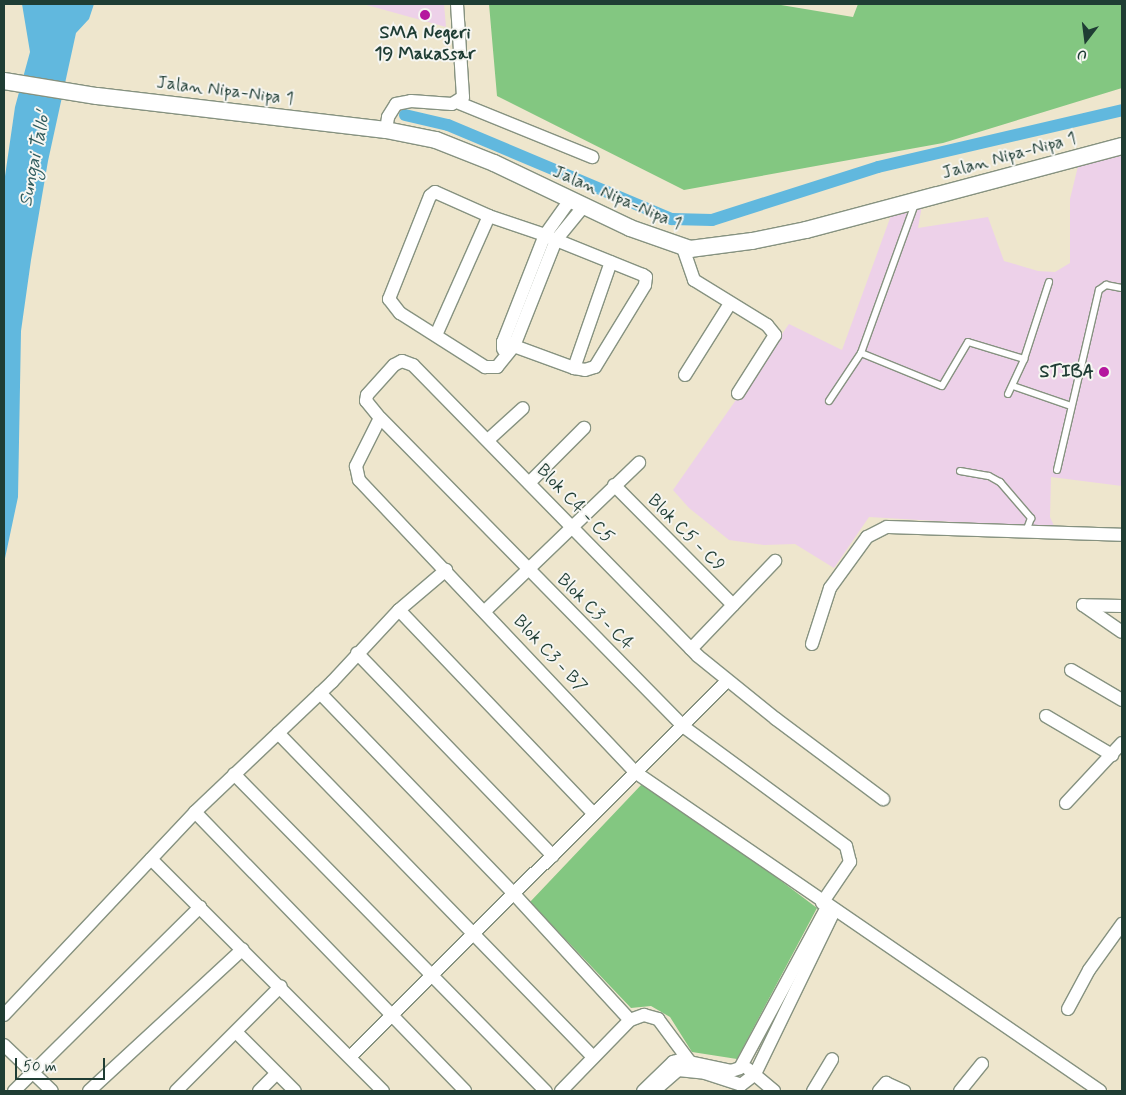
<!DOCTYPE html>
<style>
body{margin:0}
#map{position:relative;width:1126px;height:1095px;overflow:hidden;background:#eee6cd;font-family:Mynerve,sans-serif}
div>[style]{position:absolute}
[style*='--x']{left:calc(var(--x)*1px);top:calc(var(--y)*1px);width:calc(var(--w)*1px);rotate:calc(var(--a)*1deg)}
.built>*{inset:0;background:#edd1e9}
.green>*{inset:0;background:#83c781}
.water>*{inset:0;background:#61b8de}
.canal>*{height:12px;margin:-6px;padding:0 6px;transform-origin:6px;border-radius:6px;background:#61b8de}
.roads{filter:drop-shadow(1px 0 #869280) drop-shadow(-1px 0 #869280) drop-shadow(0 1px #869280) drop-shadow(0 -1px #869280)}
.service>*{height:6px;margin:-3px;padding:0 3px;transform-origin:3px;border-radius:3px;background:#fff}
.minor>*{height:12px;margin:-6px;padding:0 6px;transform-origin:6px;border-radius:6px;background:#fff}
.tertiary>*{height:16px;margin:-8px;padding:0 8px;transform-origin:8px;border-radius:8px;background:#fff}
.dots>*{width:14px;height:14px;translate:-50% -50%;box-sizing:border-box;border:2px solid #f6f6f2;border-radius:50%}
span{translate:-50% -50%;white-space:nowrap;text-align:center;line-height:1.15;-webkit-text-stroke:4px #f6f6f2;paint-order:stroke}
.poi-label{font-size:18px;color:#1f3d34;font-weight:700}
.right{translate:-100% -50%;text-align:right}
.street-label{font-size:18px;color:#1f3d34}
.water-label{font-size:19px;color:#305c5e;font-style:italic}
.frame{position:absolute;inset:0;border:5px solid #1f3d34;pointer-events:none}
.north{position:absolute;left:1061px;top:15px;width:50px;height:50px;-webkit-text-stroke:4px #f6f6f2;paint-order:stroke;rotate:195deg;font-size:14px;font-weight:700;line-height:20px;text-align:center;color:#1f3d34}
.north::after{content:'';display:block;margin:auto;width:18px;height:22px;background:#1f3d34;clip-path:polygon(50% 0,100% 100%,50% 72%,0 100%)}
.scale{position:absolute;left:15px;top:1058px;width:90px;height:22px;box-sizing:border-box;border:2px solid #1f3d34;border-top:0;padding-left:6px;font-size:15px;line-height:18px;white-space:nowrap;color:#1f3d34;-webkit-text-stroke:4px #f6f6f2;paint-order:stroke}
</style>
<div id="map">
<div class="built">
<div style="clip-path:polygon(363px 4px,444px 4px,446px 27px)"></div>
<div style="clip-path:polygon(1122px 147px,1122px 486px,1051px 477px,1050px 517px,1055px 528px,869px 517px,834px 568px,795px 544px,764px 545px,729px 540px,689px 508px,673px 490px,789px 324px,842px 350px,893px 210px,923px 200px,918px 228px,988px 217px,1004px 261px,1038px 271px,1055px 272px,1070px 263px,1070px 199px,1080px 158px)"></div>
</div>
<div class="green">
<div style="clip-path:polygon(489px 4px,775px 4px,853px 17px,858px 4px,1122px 4px,1122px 88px,943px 143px,684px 190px,497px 96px)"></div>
<div style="clip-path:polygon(642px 784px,715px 831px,817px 908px,737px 1059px,692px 1052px,670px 1017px,651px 1006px,631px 1008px,530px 902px)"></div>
</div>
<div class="water">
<div style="clip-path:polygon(22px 4px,94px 4px,89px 19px,76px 33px,48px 161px,31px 260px,21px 331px,18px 497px,4px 563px,4px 183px,15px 107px,30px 52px)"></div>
</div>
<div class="canal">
<div style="--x:405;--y:115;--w:44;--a:13.1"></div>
<div style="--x:448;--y:125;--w:243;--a:22.8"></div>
<div style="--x:672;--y:219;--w:40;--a:1.4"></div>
<div style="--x:712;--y:220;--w:174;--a:-17.7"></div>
<div style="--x:878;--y:167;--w:251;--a:-13.1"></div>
</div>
<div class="roads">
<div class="service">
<div style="--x:861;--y:353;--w:87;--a:22.2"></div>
<div style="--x:942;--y:386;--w:51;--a:-59.4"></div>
<div style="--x:968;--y:342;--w:59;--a:16.9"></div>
<div style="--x:1013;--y:386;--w:61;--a:19"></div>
<div style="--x:1008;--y:394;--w:38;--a:-65"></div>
<div style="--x:1024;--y:359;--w:81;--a:-72"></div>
<div style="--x:829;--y:401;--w:58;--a:-56.3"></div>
<div style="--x:861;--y:353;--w:158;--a:-70.1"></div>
<div style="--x:1057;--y:470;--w:185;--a:-76.9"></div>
<div style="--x:1099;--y:290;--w:9;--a:-36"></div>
<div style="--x:1106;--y:285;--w:16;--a:11"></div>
<div style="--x:960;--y:471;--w:29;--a:10"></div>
<div style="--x:989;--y:476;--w:13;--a:29"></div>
<div style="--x:1000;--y:482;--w:48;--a:49.3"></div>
<div style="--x:1031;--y:518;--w:15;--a:110"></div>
</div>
<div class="minor">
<div style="--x:459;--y:103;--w:144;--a:22.1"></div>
<div style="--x:386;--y:130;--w:13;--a:-81"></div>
<div style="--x:388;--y:117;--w:15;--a:-58"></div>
<div style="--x:396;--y:104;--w:15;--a:-11"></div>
<div style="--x:411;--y:101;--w:41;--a:4.2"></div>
<div style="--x:452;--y:104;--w:13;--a:-32"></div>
<div style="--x:463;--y:97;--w:93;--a:-93.7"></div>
<div style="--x:683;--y:248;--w:34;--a:71"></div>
<div style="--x:694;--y:280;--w:86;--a:31.7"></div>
<div style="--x:767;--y:325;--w:13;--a:51"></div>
<div style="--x:775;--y:335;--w:69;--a:122.5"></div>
<div style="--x:436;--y:335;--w:130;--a:-66"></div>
<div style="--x:503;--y:342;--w:76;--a:20.1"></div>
<div style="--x:574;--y:368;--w:112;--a:-70.8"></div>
<div style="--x:503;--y:349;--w:7;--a:-90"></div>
<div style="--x:503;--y:342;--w:115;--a:-68.6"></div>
<div style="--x:545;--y:235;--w:43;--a:-54.5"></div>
<div style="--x:574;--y:368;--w:11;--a:10"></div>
<div style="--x:585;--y:370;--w:10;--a:-17"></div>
<div style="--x:595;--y:367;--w:96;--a:-58.6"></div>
<div style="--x:645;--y:285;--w:8;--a:-83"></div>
<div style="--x:646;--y:277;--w:4;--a:-146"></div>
<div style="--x:643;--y:275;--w:94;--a:-158.1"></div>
<div style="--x:556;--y:240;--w:12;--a:-156"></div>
<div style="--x:545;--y:235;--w:59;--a:-161.3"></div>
<div style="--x:489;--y:216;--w:59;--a:-156"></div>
<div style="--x:435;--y:192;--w:6;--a:141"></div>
<div style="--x:430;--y:196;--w:111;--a:111.7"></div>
<div style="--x:389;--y:299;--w:18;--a:52"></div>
<div style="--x:400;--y:313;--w:101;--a:32.4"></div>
<div style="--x:485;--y:367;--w:12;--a:0"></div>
<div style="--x:497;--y:367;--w:27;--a:-51"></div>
<div style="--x:514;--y:346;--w:114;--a:-68.4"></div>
<div style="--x:556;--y:240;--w:43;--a:-50.7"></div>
<div style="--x:685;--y:375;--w:83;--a:-57.8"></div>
<div style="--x:380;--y:418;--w:54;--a:116.6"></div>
<div style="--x:356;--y:466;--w:14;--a:78"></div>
<div style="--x:359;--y:480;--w:402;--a:46.6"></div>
<div style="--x:635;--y:772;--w:564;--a:34.45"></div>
<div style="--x:488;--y:440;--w:47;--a:-42.4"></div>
<div style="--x:529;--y:483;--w:78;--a:-45"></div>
<div style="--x:614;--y:485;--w:169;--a:45.2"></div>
<div style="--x:1122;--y:606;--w:39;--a:-179"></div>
<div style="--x:1083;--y:605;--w:47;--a:34.7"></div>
<div style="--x:399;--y:610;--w:282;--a:46.3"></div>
<div style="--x:485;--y:611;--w:214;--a:-43.9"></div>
<div style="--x:812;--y:644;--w:59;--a:-72.2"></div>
<div style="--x:830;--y:588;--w:63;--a:-54"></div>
<div style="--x:867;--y:537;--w:22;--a:-27"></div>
<div style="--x:887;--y:527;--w:235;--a:1.9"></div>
<div style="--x:691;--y:649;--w:122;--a:-46.3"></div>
<div style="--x:357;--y:653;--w:282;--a:46"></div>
<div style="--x:1071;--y:670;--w:59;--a:30.5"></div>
<div style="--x:320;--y:693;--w:279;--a:46"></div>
<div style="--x:514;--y:894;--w:171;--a:47.4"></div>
<div style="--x:630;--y:1020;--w:99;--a:134.2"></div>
<div style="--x:1046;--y:716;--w:77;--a:30.6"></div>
<div style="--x:278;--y:733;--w:452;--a:45.8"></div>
<div style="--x:234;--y:774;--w:445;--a:45.5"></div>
<div style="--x:1066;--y:803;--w:82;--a:-47"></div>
<div style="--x:195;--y:812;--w:388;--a:45.9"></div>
<div style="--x:151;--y:859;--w:328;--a:45"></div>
<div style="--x:822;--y:903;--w:50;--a:-55.7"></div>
<div style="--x:850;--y:862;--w:16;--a:-104"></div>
<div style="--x:846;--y:846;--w:201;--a:-143.7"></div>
<div style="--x:684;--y:727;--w:433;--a:-134.5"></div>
<div style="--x:380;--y:418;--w:22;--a:-129"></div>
<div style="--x:366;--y:401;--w:6;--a:-81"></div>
<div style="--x:367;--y:395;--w:40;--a:-48"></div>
<div style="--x:394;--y:365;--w:9;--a:-27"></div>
<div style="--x:402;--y:361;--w:12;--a:20"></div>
<div style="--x:413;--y:365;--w:407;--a:45.6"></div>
<div style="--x:698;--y:656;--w:100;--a:38.9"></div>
<div style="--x:776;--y:719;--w:134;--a:36.8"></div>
<div style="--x:1068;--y:1009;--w:44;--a:-61.7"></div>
<div style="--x:1089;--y:970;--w:57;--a:-54.3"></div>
<div style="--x:4;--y:1015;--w:279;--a:-46.7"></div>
<div style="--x:195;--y:812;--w:189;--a:-43.5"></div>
<div style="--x:332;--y:682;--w:98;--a:-47.1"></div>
<div style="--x:399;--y:610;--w:62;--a:-40.4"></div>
<div style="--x:630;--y:1020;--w:15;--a:-20"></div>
<div style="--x:644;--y:1015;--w:15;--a:16"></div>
<div style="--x:658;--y:1019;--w:54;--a:53.3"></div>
<div style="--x:236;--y:1032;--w:83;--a:45"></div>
<div style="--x:4;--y:1045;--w:66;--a:43.8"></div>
<div style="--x:351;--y:1056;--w:531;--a:-44.92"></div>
<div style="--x:748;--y:1069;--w:34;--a:40"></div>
<div style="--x:14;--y:1091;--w:262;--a:-44.7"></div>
<div style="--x:89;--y:1091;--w:209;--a:-42.7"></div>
<div style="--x:176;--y:1091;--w:148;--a:-45"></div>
<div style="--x:259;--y:1091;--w:25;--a:-45"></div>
<div style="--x:643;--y:1091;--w:42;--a:-44"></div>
<div style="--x:673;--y:1062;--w:7;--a:-16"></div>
<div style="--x:680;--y:1060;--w:52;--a:12.2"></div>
<div style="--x:731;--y:1071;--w:9;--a:-18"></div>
<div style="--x:740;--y:1068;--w:183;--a:-61.6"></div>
<div style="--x:654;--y:1091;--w:32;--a:-41"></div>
<div style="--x:678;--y:1070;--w:27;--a:6"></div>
<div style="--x:705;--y:1073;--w:38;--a:18"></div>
<div style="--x:741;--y:1085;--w:18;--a:-38"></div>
<div style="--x:755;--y:1074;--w:181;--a:-64.1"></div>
<div style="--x:813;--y:1091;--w:37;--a:-59"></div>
<div style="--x:879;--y:1091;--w:11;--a:-49"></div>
<div style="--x:886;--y:1083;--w:20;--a:24"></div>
<div style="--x:960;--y:1091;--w:35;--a:-51"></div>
</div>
<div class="tertiary">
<div style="--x:4;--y:81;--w:94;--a:9.2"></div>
<div style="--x:97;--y:96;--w:291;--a:6.7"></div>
<div style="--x:386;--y:130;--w:51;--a:11.3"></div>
<div style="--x:436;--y:140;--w:62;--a:21.6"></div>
<div style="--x:494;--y:163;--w:151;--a:25.5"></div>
<div style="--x:630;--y:228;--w:64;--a:19.3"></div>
<div style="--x:690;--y:249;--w:63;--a:-7.4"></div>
<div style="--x:752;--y:241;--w:55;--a:-11.5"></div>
<div style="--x:806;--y:230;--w:327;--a:-14.9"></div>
</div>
</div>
<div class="dots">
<div style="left:425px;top:15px;background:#b5179e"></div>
<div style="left:1104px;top:372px;background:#b5179e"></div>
</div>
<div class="poi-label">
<span style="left:425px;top:44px">SMA Negeri<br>19 Makassar</span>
<span class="right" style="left:1094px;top:372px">STIBA</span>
</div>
<div class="street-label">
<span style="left:225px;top:91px;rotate:7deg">Jalan Nipa-Nipa 1</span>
<span style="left:1009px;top:156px;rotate:-15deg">Jalan Nipa-Nipa 1</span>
<span style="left:617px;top:198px;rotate:23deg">Jalan Nipa-Nipa 1</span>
<span style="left:575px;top:504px;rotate:46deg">Blok C4 - C5</span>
<span style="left:686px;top:533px;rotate:45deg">Blok C5 - C9</span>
<span style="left:595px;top:612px;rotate:45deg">Blok C3 - C4</span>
<span style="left:550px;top:654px;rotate:47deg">Blok C3 - B7</span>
</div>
<div class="water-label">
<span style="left:35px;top:159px;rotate:-79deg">Sungai Tallo'</span>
</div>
<div class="frame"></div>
<div class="north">U</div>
<div class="scale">50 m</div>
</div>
